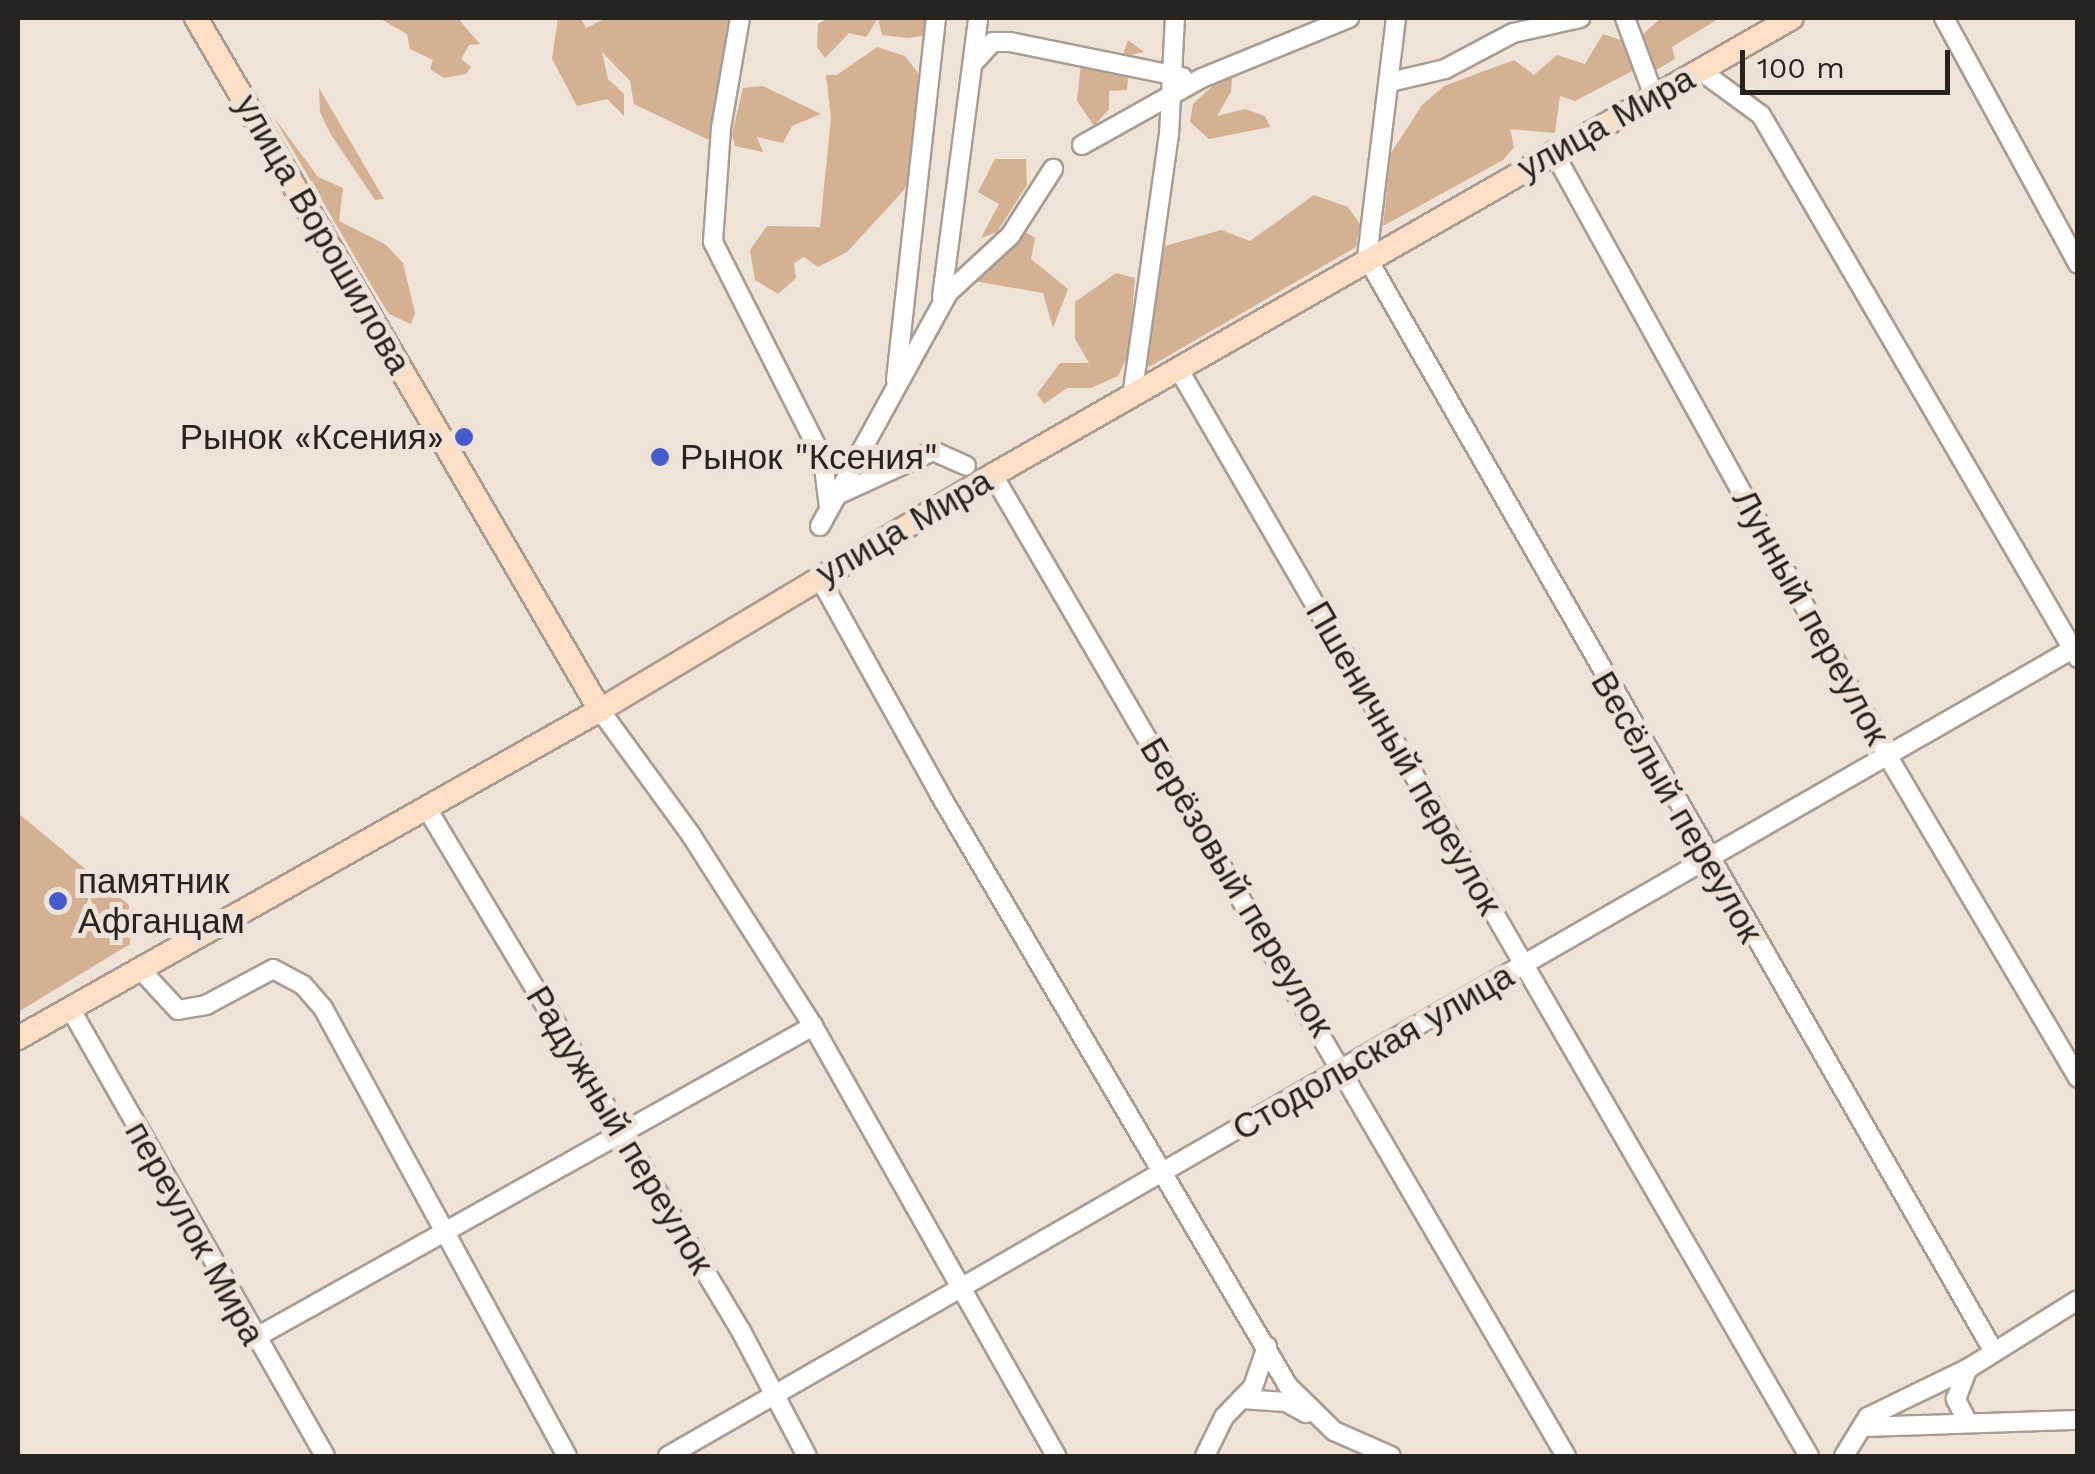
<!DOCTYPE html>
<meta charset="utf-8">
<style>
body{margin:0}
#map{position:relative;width:2095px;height:1474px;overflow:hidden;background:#efe2d7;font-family:"Work Sans",sans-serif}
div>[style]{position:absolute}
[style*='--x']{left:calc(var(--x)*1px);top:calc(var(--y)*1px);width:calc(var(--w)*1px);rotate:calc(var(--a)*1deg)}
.green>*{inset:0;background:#d5b193}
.roads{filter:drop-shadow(2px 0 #a99c92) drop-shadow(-2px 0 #a99c92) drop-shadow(0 2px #a99c92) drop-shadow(0 -2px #a99c92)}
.minor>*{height:18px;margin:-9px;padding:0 9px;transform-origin:9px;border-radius:9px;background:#fff}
.major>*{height:22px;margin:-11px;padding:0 11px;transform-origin:11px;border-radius:11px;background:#fcdfc5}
.dots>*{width:28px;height:28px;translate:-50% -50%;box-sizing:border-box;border:5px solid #efe2d7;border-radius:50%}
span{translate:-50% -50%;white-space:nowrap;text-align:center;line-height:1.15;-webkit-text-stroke:10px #efe2d7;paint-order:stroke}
.street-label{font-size:35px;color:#28231f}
.poi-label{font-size:35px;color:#28231f}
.right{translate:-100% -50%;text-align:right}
.left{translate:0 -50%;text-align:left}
.frame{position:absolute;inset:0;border:20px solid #28231f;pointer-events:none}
.scale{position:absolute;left:1740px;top:50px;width:210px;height:45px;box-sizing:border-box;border:5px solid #28231f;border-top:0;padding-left:12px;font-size:30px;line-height:35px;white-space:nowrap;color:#28231f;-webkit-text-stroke:8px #efe2d7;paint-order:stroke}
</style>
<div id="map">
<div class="green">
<div style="clip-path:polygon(379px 18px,465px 18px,460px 21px,480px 44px,469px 45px,461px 59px,471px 67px,466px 74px,444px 78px,430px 69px,433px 60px,410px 49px,407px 34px)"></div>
<div style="clip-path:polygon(558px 18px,581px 18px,586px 28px,606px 18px,735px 18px,713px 142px,634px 104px,630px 81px,602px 52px,608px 79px,624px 94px,624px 116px,607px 99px,577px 106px,552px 59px)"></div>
<div style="clip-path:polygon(828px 18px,927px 18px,923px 36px,907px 38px,882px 35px,878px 18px,866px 37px,849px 33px,825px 58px,817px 47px,818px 24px)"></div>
<div style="clip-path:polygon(1661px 18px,1720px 18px,1672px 47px,1675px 59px,1658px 69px,1634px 70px,1575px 101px,1560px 96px,1555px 133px,1510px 129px,1514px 147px,1503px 160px,1383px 226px,1391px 153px,1422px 105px,1444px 86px,1514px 60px,1534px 75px,1557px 55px,1585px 64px,1603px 34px,1632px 44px)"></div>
<div style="clip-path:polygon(1128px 40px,1144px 52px,1130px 55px,1127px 90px,1109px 91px,1109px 109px,1094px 126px,1077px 101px,1082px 53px,1106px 72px,1118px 69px)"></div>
<div style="clip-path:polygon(877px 47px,905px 56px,918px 73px,919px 149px,905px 189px,847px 252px,818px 267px,804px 257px,794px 263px,796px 278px,778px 294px,755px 280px,750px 250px,767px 226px,820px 227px,831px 118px,826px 75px,837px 75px)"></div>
<div style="clip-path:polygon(1233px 67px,1231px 92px,1217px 116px,1245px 109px,1265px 116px,1270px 127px,1209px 139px,1190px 122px,1193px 104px)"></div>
<div style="clip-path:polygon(763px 86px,821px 114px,792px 126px,783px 143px,757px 137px,763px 152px,735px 146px,732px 134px,743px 88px)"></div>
<div style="clip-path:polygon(319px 88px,384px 199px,375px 200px,330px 133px,320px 112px)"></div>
<div style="clip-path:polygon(273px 116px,318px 177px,343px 188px,339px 221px,385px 244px,403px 263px,415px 313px,411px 324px,389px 314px,380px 300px)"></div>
<div style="clip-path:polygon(995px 159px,1026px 159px,1027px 185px,997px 232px,981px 238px,999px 204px,978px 192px)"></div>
<div style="clip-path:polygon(1314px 195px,1348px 207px,1360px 224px,1356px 247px,1149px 367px,1142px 349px,1165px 246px,1221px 230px,1250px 241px)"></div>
<div style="clip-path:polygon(1026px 232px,1035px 238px,1031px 259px,1068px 289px,1053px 328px,1043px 293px,968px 280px)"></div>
<div style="clip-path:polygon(1116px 273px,1135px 278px,1129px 354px,1118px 376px,1091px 388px,1067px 388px,1044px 404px,1037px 394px,1060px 363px,1089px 363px,1075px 339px,1075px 302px)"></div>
<div style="clip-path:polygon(19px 814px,129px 905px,130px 944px,18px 1012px)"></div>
</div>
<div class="roads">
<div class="minor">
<div style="--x:740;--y:18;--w:112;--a:99.8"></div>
<div style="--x:721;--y:128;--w:114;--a:94"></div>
<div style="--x:713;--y:242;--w:243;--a:63.1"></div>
<div style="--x:823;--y:459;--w:48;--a:82.9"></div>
<div style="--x:1396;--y:18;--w:242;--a:96.9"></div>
<div style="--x:1367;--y:258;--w:1261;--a:60.18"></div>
<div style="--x:1625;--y:18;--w:83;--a:69.6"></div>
<div style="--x:1944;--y:18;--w:280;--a:61.4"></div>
<div style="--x:975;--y:61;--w:26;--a:-47"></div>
<div style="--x:993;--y:42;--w:17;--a:0"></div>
<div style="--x:1010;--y:42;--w:176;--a:11.5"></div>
<div style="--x:1701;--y:71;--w:74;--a:36.3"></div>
<div style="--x:1761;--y:115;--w:629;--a:59.72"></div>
<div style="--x:1390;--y:82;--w:57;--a:-13.3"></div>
<div style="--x:1445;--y:69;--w:77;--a:-27.9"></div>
<div style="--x:1513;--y:33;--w:69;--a:-12.6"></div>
<div style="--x:1082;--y:145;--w:137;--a:-29.2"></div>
<div style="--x:1202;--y:78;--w:159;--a:-22.2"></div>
<div style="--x:1553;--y:151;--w:690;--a:61.06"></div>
<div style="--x:1887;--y:755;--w:375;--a:59.4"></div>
<div style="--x:942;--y:297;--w:281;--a:-82.6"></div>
<div style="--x:1179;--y:370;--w:1256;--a:59.88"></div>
<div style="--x:896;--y:380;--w:364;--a:-83.7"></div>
<div style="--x:1132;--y:397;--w:265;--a:-82"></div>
<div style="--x:1169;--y:135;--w:117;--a:-87.1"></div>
<div style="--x:993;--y:475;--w:1136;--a:59.71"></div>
<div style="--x:837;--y:495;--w:106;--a:-24.6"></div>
<div style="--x:933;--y:451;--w:36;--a:24"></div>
<div style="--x:820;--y:526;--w:266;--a:-61.2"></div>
<div style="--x:948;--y:293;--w:84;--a:-42.6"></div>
<div style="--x:1010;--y:236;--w:80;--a:-57.3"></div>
<div style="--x:819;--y:577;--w:247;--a:60.9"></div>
<div style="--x:939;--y:793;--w:688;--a:59.52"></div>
<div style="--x:1288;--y:1386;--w:64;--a:44.4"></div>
<div style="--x:1334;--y:1431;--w:62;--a:23.7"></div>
<div style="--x:600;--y:710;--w:155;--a:53.9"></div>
<div style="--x:691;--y:835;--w:227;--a:57.4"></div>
<div style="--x:813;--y:1026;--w:494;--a:60.5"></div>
<div style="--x:426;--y:807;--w:611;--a:58.99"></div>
<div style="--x:741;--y:1331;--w:141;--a:62.2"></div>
<div style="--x:140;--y:969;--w:56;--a:47.2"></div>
<div style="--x:178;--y:1010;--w:28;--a:-10"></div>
<div style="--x:206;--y:1005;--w:76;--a:-28.2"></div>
<div style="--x:273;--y:969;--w:34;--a:28"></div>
<div style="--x:303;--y:985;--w:30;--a:49"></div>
<div style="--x:323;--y:1008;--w:510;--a:61.43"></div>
<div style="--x:70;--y:1008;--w:515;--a:60.35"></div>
<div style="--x:253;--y:1339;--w:642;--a:-29.2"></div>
<div style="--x:1241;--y:1399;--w:45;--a:3.8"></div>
<div style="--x:1286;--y:1402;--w:23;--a:29"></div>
<div style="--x:1967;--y:1421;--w:25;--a:-117"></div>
<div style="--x:1956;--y:1399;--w:33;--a:-69"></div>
<div style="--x:1863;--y:1427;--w:215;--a:-1.9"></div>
<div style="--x:668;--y:1456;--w:1626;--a:-29.88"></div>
<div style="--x:1205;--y:1456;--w:43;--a:-64"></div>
<div style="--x:1224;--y:1417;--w:42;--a:-46"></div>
<div style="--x:1253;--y:1387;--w:43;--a:-71.1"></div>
<div style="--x:1844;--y:1456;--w:46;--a:-58.4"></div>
<div style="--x:1868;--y:1417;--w:112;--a:-25.9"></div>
<div style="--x:1969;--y:1368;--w:128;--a:-32"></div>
</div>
<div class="major">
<div style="--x:196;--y:18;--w:801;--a:59.72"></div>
<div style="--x:18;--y:1038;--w:668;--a:-29.4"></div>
<div style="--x:600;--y:710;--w:458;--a:-30.9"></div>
<div style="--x:993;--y:475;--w:920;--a:-29.77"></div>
</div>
</div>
<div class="dots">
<div style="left:464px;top:437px;background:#475ace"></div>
<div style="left:660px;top:457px;background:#475ace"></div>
<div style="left:58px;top:901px;background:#475ace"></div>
</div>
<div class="street-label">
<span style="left:1606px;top:123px;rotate:-29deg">улица Мира</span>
<span style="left:323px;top:234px;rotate:60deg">улица Ворошилова</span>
<span style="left:904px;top:527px;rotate:-30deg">улица Мира</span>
<span style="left:1811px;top:617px;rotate:61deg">Лунный переулок</span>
<span style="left:1404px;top:758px;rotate:60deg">Пшеничный переулок</span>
<span style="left:1677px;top:807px;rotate:60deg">Весёлый переулок</span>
<span style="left:1237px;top:887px;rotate:59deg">Берёзовый переулок</span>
<span style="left:1373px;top:1052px;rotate:-30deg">Стодольская улица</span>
<span style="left:620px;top:1130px;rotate:59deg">Радужный переулок</span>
<span style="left:195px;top:1233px;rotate:61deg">переулок Мира</span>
</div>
<div class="poi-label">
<span class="right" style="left:444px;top:437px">Рынок «Ксения»</span>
<span class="left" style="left:680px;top:457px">Рынок "Ксения"</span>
<span class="left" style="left:78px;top:901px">памятник<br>Афганцам</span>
</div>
<div class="frame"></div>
<div class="scale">100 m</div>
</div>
